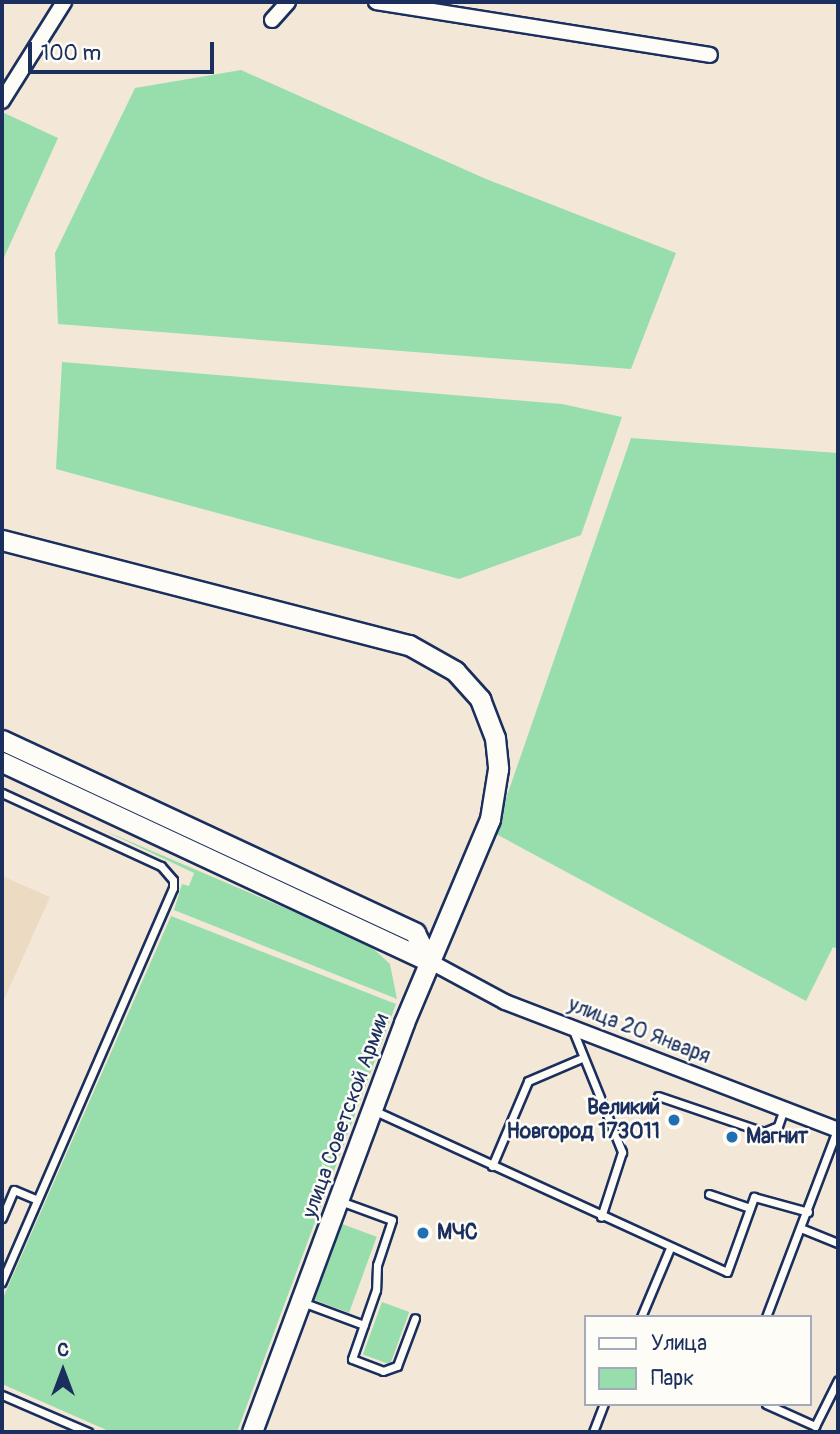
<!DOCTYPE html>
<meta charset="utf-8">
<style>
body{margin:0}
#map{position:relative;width:840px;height:1434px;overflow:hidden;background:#f3e8d8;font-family:Pangolin,sans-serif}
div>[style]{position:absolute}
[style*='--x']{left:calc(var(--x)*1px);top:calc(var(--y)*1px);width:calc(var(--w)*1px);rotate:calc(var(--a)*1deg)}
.built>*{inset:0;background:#ecdac2}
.green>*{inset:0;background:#98deac;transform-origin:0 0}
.roads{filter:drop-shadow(2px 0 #1b2f5e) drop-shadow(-2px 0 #1b2f5e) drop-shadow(0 2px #1b2f5e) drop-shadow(0 -2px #1b2f5e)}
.lane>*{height:7px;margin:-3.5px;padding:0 3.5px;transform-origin:3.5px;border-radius:3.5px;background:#fdfcf7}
.street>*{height:14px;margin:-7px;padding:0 7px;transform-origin:7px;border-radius:7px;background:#fdfcf7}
.secondary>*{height:19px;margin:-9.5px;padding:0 9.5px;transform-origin:9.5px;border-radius:9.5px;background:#fdfcf7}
.dots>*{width:19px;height:19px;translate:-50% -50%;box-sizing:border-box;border:4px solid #fdfcf7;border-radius:50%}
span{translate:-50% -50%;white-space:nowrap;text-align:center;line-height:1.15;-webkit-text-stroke:5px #fdfcf7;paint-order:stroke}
.street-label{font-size:21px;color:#1b2f5e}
.poi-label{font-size:21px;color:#1b2f5e;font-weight:700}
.right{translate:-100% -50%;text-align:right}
.left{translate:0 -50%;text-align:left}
.frame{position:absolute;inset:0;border:4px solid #1b2f5e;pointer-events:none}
.legend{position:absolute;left:584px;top:1315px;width:228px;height:91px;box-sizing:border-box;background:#fdfcf7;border:2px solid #a3aaba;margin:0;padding:9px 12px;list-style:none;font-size:21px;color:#1b2f5e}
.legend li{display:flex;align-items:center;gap:14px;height:35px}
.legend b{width:35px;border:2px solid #a3aaba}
.north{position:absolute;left:28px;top:1336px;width:70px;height:70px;-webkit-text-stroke:5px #fdfcf7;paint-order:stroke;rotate:0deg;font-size:19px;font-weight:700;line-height:28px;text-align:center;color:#1b2f5e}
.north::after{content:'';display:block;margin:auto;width:24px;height:32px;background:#1b2f5e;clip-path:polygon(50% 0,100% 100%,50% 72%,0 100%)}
.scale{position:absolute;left:28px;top:42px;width:186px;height:32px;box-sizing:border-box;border:4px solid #1b2f5e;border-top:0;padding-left:9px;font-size:21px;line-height:24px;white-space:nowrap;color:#1b2f5e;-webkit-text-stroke:5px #fdfcf7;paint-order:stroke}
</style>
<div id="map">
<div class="built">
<div style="clip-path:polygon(2px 876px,50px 897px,2px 1004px)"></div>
</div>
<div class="green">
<div style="clip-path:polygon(241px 70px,486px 179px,676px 253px,631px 369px,58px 324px,55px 253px,135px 88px)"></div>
<div style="clip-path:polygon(2px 112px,58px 138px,2px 262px)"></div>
<div style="clip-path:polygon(62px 362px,562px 404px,622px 417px,581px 535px,459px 579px,56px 469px)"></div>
<div style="clip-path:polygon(631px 438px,838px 453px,838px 949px,833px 947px,806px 1001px,494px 833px)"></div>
<div style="clip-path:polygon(103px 830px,367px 943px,390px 964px,397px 999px,174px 910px,182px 884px,189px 886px,194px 873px)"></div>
<div style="clip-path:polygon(171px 916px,396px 1004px,237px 1432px,111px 1432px,2px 1384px,2px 1300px)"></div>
<div style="left:342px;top:1224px;width:37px;height:81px;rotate:20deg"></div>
<div style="left:382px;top:1302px;width:29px;height:56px;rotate:20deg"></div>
</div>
<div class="roads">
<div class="lane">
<div style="--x:2;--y:793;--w:175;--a:24.7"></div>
<div style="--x:161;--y:866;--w:18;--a:49"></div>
<div style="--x:173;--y:880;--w:8;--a:90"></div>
<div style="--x:173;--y:888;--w:430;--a:113.5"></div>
<div style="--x:572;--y:1028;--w:134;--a:68"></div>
<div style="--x:622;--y:1152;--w:68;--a:107.9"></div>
<div style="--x:658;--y:1096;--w:112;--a:18.8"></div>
<div style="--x:764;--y:1132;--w:15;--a:-23"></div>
<div style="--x:778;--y:1126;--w:18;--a:-71"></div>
<div style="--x:373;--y:1110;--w:389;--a:24.6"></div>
<div style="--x:727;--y:1272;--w:80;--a:-70.2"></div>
<div style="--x:754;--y:1197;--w:56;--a:15.5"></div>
<div style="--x:492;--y:1166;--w:92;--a:-67"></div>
<div style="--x:528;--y:1081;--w:59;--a:-23.1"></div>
<div style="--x:709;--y:1194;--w:43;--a:18.9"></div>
<div style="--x:340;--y:1201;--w:55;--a:20.1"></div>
<div style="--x:392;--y:1220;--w:47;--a:108.4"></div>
<div style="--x:377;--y:1265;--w:25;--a:92"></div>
<div style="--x:376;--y:1290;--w:73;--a:109.2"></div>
<div style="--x:352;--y:1359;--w:33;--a:21"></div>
<div style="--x:383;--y:1371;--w:15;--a:-20"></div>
<div style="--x:397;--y:1366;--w:51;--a:-69.4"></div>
<div style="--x:2;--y:1218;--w:30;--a:-67"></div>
<div style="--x:14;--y:1190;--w:25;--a:23"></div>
<div style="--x:803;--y:1229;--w:38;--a:22"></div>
<div style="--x:302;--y:1302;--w:66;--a:20.4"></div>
<div style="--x:641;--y:1317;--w:75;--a:-67.2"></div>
<div style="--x:766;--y:1317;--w:200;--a:-69.2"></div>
<div style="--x:2;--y:1395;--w:94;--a:23.3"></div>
<div style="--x:766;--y:1404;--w:54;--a:24.2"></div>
<div style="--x:815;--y:1426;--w:51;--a:-63.4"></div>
<div style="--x:593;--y:1432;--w:30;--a:-69"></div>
</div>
<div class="street">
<div style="--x:376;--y:2;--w:338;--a:9"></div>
<div style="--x:272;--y:20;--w:24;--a:-48"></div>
<div style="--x:2;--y:101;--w:117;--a:-57.9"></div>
<div style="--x:429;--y:961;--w:86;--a:28.3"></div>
<div style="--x:505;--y:1002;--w:357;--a:21"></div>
</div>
<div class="secondary">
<div style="--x:2;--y:540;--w:420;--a:14.5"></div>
<div style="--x:409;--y:645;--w:53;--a:29.5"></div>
<div style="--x:455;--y:671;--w:38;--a:48"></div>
<div style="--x:480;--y:699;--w:42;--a:69"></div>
<div style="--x:495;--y:738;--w:31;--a:84"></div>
<div style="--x:498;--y:769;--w:51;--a:99.1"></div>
<div style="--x:490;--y:819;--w:221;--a:112.9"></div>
<div style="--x:404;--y:1023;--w:436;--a:110.4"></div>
<div style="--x:2;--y:740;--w:456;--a:25"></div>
<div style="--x:415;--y:933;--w:31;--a:63"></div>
<div style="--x:2;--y:762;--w:471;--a:25"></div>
</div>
</div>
<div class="dots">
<div style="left:674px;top:1120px;background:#1f6fb2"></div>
<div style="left:732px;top:1137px;background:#1f6fb2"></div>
<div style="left:423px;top:1233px;background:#1f6fb2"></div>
</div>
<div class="street-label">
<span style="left:639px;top:1031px;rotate:21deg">улица 20 Января</span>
<span style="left:346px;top:1116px;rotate:-70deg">улица Советской Армии</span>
</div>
<div class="poi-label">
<span class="right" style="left:660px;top:1120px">Великий<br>Новгород 173011</span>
<span class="left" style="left:746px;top:1137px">Магнит</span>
<span class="left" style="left:437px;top:1233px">МЧС</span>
</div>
<div class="frame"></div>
<ul class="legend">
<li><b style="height:9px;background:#fdfcf7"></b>Улица</li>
<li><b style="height:19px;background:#98deac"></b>Парк</li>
</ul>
<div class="north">С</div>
<div class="scale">100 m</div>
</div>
